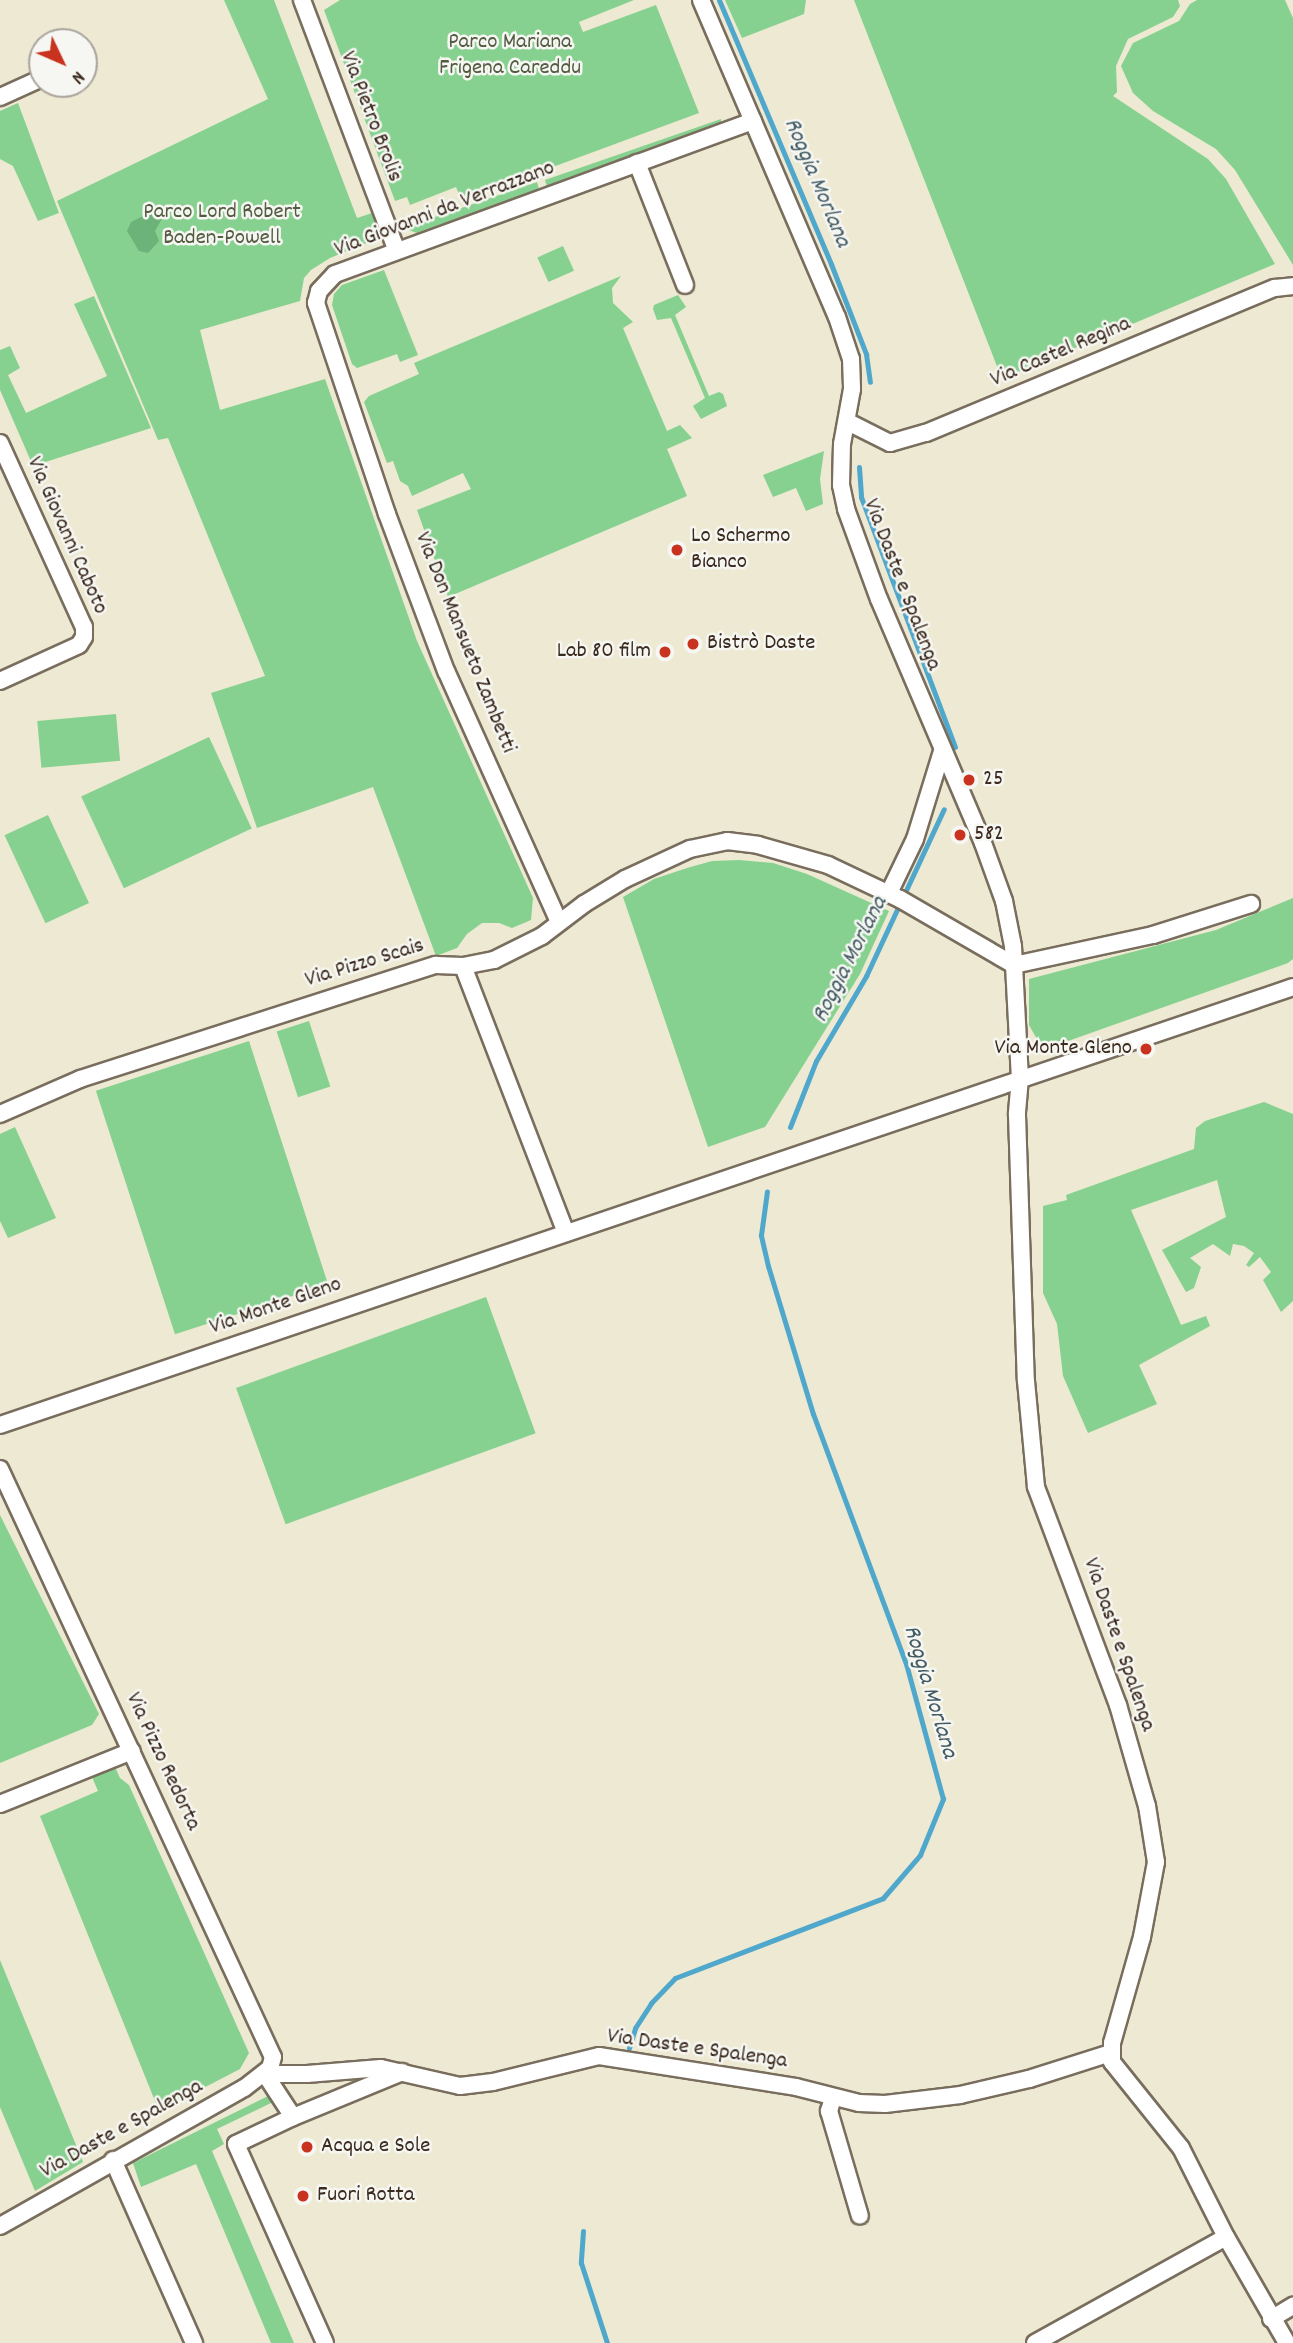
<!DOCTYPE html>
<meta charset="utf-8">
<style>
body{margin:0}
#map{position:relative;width:1293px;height:2343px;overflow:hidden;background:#ede9d2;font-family:Dekko,sans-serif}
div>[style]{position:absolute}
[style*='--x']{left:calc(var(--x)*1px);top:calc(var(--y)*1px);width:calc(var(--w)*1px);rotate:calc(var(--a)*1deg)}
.green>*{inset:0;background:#86d18f;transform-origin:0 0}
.forest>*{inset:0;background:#6cb37a}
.stream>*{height:5px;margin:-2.5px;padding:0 2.5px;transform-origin:2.5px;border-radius:2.5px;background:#50a7cc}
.roads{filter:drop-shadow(2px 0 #796d5d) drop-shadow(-2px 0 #796d5d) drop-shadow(0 2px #796d5d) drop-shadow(0 -2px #796d5d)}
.street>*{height:16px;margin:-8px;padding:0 8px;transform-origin:8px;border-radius:8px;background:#fff}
.dots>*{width:19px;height:19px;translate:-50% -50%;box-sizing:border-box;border:4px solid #f6f6f2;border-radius:50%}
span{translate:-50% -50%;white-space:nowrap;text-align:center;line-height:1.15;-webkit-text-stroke:5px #f6f6f2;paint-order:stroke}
.park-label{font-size:23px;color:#525c40}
.street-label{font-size:23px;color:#3b2a1e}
.poi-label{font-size:23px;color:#3b2a1e}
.left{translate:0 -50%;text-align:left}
.right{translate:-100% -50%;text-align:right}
.water-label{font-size:24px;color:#435c64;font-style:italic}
.north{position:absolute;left:28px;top:28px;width:70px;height:70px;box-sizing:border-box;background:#f6f6f2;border:2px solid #aba49d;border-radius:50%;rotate:134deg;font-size:19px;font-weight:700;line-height:28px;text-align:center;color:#3b2a1e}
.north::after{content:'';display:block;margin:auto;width:24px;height:32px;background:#c8321e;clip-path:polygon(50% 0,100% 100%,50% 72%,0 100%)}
</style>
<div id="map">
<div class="green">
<div style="clip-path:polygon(224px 0,274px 0,357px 218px,372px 213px,378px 233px,374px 240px,330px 258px,311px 270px,304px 278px,300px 301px,200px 330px,220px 410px,325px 379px,417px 641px,533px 898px,531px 920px,512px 928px,499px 923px,482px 923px,467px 934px,457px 948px,436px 956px,373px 787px,257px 828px,211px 693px,265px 676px,168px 438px,158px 440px,57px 201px,268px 99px)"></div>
<div style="clip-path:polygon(340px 0,634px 0,579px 22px,583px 32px,656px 5px,699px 113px,550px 168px,540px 164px,532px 167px,526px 176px,461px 199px,456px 187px,410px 205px,407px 197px,395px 201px,324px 10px)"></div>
<div style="clip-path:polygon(725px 0,806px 0,804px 14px,742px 38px)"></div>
<div style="clip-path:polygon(854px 0,1178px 0,1180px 6px,1173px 17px,1128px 39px,1116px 66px,1117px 92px,1113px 96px,1208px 159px,1226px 179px,1275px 264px,1002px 379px)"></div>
<div style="clip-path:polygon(1197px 0,1285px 0,1293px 18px,1293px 265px,1235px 170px,1216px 149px,1153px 111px,1133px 93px,1121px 66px,1133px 43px,1179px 21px,1190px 4px)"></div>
<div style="clip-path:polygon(18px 103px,59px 213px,38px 221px,13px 166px,0 159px,0 111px)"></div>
<div style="clip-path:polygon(721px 119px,721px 124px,715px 128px,547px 187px,545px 180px)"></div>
<div style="clip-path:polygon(537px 182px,539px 189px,417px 233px,403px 228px)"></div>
<div style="left:563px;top:246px;width:27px;height:28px;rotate:66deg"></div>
<div style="clip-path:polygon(384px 270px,418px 355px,400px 362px,397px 354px,357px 368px,352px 364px,332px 305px,334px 294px,342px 285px)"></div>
<div style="clip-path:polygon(621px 276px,612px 288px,613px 303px,633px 322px,623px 328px,667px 431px,680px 425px,692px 438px,667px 449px,687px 496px,448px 597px,417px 510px,471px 489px,463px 473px,412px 496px,408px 486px,400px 481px,393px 461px,387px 463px,364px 402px,369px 396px,419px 374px,414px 363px)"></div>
<div style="clip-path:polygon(678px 295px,686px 307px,675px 315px,709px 396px,719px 392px,723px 394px,727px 406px,701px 419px,693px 406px,705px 398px,671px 318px,657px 320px,653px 309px,654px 305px)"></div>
<div style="clip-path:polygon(94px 296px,151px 428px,33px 466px,0 390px,0 350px,10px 346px,20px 368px,8px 375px,26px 413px,107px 376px,74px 304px)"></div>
<div style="clip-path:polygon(824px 451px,820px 479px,823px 504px,806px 511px,796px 488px,773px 497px,763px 475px)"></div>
<div style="left:116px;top:714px;width:47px;height:79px;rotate:85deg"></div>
<div style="left:209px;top:737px;width:101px;height:141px;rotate:65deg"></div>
<div style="left:48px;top:815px;width:97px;height:48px;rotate:65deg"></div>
<div style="clip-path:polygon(739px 860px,773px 863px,807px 874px,889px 911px,860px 974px,765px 1127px,708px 1147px,623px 897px,654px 879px,687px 868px,712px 861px)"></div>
<div style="clip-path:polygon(1293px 898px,1293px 959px,1288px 963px,1054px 1046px,1038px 1041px,1029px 1025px,1029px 979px,1216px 930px)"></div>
<div style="left:309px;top:1021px;width:69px;height:34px;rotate:72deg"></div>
<div style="left:249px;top:1041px;width:256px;height:161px;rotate:72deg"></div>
<div style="clip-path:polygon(1264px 1102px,1293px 1114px,1293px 1301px,1281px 1312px,1263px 1280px,1271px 1272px,1260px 1257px,1249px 1267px,1246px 1265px,1254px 1253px,1244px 1246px,1233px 1244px,1230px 1256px,1213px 1244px,1190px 1258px,1201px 1267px,1194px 1288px,1186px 1292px,1162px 1250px,1226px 1217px,1217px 1180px,1131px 1210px,1181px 1325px,1206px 1316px,1210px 1326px,1139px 1365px,1157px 1404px,1088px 1433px,1063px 1376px,1057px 1324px,1043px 1293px,1043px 1206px,1067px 1200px,1066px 1195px,1194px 1149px,1196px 1128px,1205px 1121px)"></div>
<div style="clip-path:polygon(15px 1127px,56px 1218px,8px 1238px,0 1221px,0 1134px)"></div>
<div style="left:486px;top:1297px;width:145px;height:266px;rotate:70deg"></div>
<div style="clip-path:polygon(0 1515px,99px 1714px,92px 1725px,0 1763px)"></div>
<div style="clip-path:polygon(115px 1767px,120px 1778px,129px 1785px,249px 2053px,240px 2069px,159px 2111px,40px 1816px,98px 1791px,92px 1777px)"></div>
<div style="clip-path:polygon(0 1960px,83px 2162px,35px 2191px,0 2107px)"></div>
<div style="clip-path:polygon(270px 2095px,273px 2102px,217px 2129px,224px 2144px,212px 2151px,294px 2343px,271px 2343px,196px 2164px,141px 2187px,133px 2163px)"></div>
</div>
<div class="forest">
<div style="clip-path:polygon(157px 209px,163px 217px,155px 231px,159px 241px,148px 253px,139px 251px,127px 231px,131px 222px)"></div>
</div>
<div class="stream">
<div style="--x:719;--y:0;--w:287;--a:67"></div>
<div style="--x:831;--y:264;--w:97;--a:68.7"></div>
<div style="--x:866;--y:354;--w:28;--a:82"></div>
<div style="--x:859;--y:467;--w:30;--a:86"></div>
<div style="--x:861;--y:497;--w:267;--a:69.4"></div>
<div style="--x:790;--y:1127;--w:71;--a:-68.5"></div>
<div style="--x:816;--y:1061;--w:99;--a:-59.5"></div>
<div style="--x:866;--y:976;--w:184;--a:-65"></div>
<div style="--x:629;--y:2048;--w:21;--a:-73"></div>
<div style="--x:635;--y:2028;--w:30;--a:-57"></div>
<div style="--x:651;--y:2003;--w:35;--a:-46"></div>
<div style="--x:675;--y:1978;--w:223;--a:-21"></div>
<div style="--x:883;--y:1898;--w:57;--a:-49.3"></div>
<div style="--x:920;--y:1855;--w:61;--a:-67.7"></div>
<div style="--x:943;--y:1799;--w:140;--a:-105.3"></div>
<div style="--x:906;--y:1664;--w:267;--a:-110.4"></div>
<div style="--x:813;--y:1414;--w:155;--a:-106.9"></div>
<div style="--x:768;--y:1266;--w:32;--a:-103"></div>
<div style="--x:761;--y:1235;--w:44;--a:-82.2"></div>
<div style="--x:583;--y:2231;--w:32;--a:94"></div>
<div style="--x:581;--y:2263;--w:84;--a:72"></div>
</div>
<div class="roads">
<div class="street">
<div style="--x:302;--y:0;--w:266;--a:69.3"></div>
<div style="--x:701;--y:0;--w:345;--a:66.8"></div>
<div style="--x:837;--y:317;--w:44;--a:71.6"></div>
<div style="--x:851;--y:359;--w:30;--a:88"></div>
<div style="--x:852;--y:389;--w:56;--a:100.3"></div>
<div style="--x:842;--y:444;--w:41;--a:91.4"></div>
<div style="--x:841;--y:485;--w:25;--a:78"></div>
<div style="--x:846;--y:509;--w:96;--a:69.9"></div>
<div style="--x:879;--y:599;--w:265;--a:66.9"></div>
<div style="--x:983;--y:843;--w:62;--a:70.1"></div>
<div style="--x:1004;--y:901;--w:46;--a:78.7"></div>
<div style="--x:1013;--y:946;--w:132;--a:87"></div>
<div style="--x:1020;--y:1078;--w:37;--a:95"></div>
<div style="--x:1017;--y:1115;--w:266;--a:88.1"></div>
<div style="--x:1026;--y:1381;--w:106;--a:84.6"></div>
<div style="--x:1036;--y:1487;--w:233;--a:69.4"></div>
<div style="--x:1118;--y:1705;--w:105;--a:74"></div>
<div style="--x:1147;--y:1806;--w:57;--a:80.9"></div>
<div style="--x:1156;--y:1862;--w:76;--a:100.6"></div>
<div style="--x:1142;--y:1937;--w:110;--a:105.8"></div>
<div style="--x:1112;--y:2043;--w:19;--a:90"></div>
<div style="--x:1112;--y:2062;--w:110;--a:51.3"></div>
<div style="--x:1181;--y:2148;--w:100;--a:63.2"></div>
<div style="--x:1226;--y:2237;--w:122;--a:60.1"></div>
<div style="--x:0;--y:97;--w:46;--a:-24.3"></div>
<div style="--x:637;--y:163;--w:131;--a:68.5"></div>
<div style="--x:848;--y:422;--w:47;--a:26.6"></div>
<div style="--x:890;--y:443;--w:37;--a:-16"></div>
<div style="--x:926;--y:433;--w:378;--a:-22.6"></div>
<div style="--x:1275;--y:288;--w:18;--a:-6"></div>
<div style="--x:0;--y:443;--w:202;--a:65.5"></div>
<div style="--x:84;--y:627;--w:10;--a:90"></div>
<div style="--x:84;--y:637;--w:9;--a:122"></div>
<div style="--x:79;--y:645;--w:87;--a:155.5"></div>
<div style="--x:889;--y:893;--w:60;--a:-64.3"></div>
<div style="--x:915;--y:839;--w:92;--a:-72.9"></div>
<div style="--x:559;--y:922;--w:275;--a:-114.2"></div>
<div style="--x:446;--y:671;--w:168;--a:-110.6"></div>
<div style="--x:387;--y:514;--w:223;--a:-108.6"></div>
<div style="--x:316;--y:303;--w:12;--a:-76"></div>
<div style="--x:319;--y:291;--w:23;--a:-47"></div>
<div style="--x:335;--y:274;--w:445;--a:-20.1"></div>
<div style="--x:463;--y:966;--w:286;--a:68.9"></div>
<div style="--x:0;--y:1114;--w:87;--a:-23.6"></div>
<div style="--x:80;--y:1079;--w:374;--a:-17.8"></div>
<div style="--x:436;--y:965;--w:27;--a:2"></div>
<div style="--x:463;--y:966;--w:32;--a:-11"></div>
<div style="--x:494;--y:960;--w:54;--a:-26.6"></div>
<div style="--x:542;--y:936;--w:53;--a:-37.3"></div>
<div style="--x:584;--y:904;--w:48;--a:-31.4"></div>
<div style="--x:625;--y:879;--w:72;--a:-24.8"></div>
<div style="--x:690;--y:849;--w:38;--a:-12"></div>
<div style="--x:727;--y:841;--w:31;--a:7"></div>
<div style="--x:758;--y:845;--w:73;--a:15.9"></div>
<div style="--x:828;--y:865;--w:80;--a:25.3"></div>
<div style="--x:900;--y:899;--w:132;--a:30.1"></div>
<div style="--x:1014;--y:965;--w:142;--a:-12.2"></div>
<div style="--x:1153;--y:935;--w:103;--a:-17.6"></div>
<div style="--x:0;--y:1425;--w:1365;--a:-18.71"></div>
<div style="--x:0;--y:1469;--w:648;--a:65.1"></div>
<div style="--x:273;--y:2057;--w:11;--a:105"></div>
<div style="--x:270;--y:2068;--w:33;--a:142"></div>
<div style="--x:244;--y:2088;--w:280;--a:150.5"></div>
<div style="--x:0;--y:1804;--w:142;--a:-21.9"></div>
<div style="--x:265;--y:2074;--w:42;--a:0"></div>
<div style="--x:307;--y:2074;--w:74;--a:-4.6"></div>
<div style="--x:381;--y:2068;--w:81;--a:12.8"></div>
<div style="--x:460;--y:2086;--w:33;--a:-7"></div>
<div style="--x:493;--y:2082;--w:109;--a:-13.8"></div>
<div style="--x:599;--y:2056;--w:199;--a:8.9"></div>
<div style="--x:796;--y:2087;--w:65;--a:14.3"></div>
<div style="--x:859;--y:2103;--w:26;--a:2"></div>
<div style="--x:885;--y:2104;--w:76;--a:-6.8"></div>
<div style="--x:960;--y:2095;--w:71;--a:-13.1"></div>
<div style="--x:1029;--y:2079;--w:86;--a:-17.6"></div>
<div style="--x:265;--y:2074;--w:51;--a:56.9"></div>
<div style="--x:293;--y:2117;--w:63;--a:154.7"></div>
<div style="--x:236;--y:2144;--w:218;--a:65.9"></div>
<div style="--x:833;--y:2098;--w:14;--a:107"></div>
<div style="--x:829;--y:2111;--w:109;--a:73.6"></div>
<div style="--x:293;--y:2117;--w:118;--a:-22.4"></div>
<div style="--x:113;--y:2160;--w:200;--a:66.1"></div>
<div style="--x:1271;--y:2319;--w:26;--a:-31"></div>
<div style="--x:1035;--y:2343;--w:218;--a:-29"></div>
</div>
</div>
<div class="dots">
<div style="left:677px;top:550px;background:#c8321e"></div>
<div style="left:693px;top:644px;background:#c8321e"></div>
<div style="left:665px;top:652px;background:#c8321e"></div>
<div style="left:969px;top:780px;background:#c8321e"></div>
<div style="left:960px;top:835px;background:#c8321e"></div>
<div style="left:1146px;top:1049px;background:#c8321e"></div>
<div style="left:307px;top:2147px;background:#c8321e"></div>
<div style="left:303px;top:2196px;background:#c8321e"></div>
</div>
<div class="park-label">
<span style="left:510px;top:56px">Parco Mariana<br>Frigena Careddu</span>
<span style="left:222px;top:226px">Parco Lord Robert<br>Baden-Powell</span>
</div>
<div class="street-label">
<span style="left:370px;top:117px;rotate:69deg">Via Pietro Brolis</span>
<span style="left:445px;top:210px;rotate:-21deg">Via Giovanni da Verrazzano</span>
<span style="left:1061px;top:353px;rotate:-23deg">Via Castel Regina</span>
<span style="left:66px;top:536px;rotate:66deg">Via Giovanni Caboto</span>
<span style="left:901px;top:585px;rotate:69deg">Via Daste e Spalenga</span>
<span style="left:464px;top:643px;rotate:68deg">Via Don Mansueto Zambetti</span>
<span style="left:365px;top:964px;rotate:-17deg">Via Pizzo Scais</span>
<span style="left:276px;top:1307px;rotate:-19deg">Via Monte Gleno</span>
<span style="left:1118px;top:1645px;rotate:71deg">Via Daste e Spalenga</span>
<span style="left:162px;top:1762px;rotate:65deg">Via Pizzo Redorta</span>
<span style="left:697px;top:2050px;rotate:8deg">Via Daste e Spalenga</span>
<span style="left:122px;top:2130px;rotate:-29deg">Via Daste e Spalenga</span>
</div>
<div class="poi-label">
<span class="left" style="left:691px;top:550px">Lo Schermo<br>Bianco</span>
<span class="left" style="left:707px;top:644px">Bistrò Daste</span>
<span class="right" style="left:651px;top:652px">Lab 80 film</span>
<span class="left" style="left:983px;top:780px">25</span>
<span class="left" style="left:974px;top:835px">582</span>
<span class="right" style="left:1132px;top:1049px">Via Monte Gleno</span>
<span class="left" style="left:321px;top:2147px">Acqua e Sole</span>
<span class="left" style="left:317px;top:2196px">Fuori Rotta</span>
</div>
<div class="water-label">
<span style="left:816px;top:183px;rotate:67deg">Roggia Morlana</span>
<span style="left:851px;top:960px;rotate:-63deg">Roggia Morlana</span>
<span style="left:929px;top:1692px;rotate:73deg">Roggia Morlana</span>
</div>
<div class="north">N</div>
</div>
